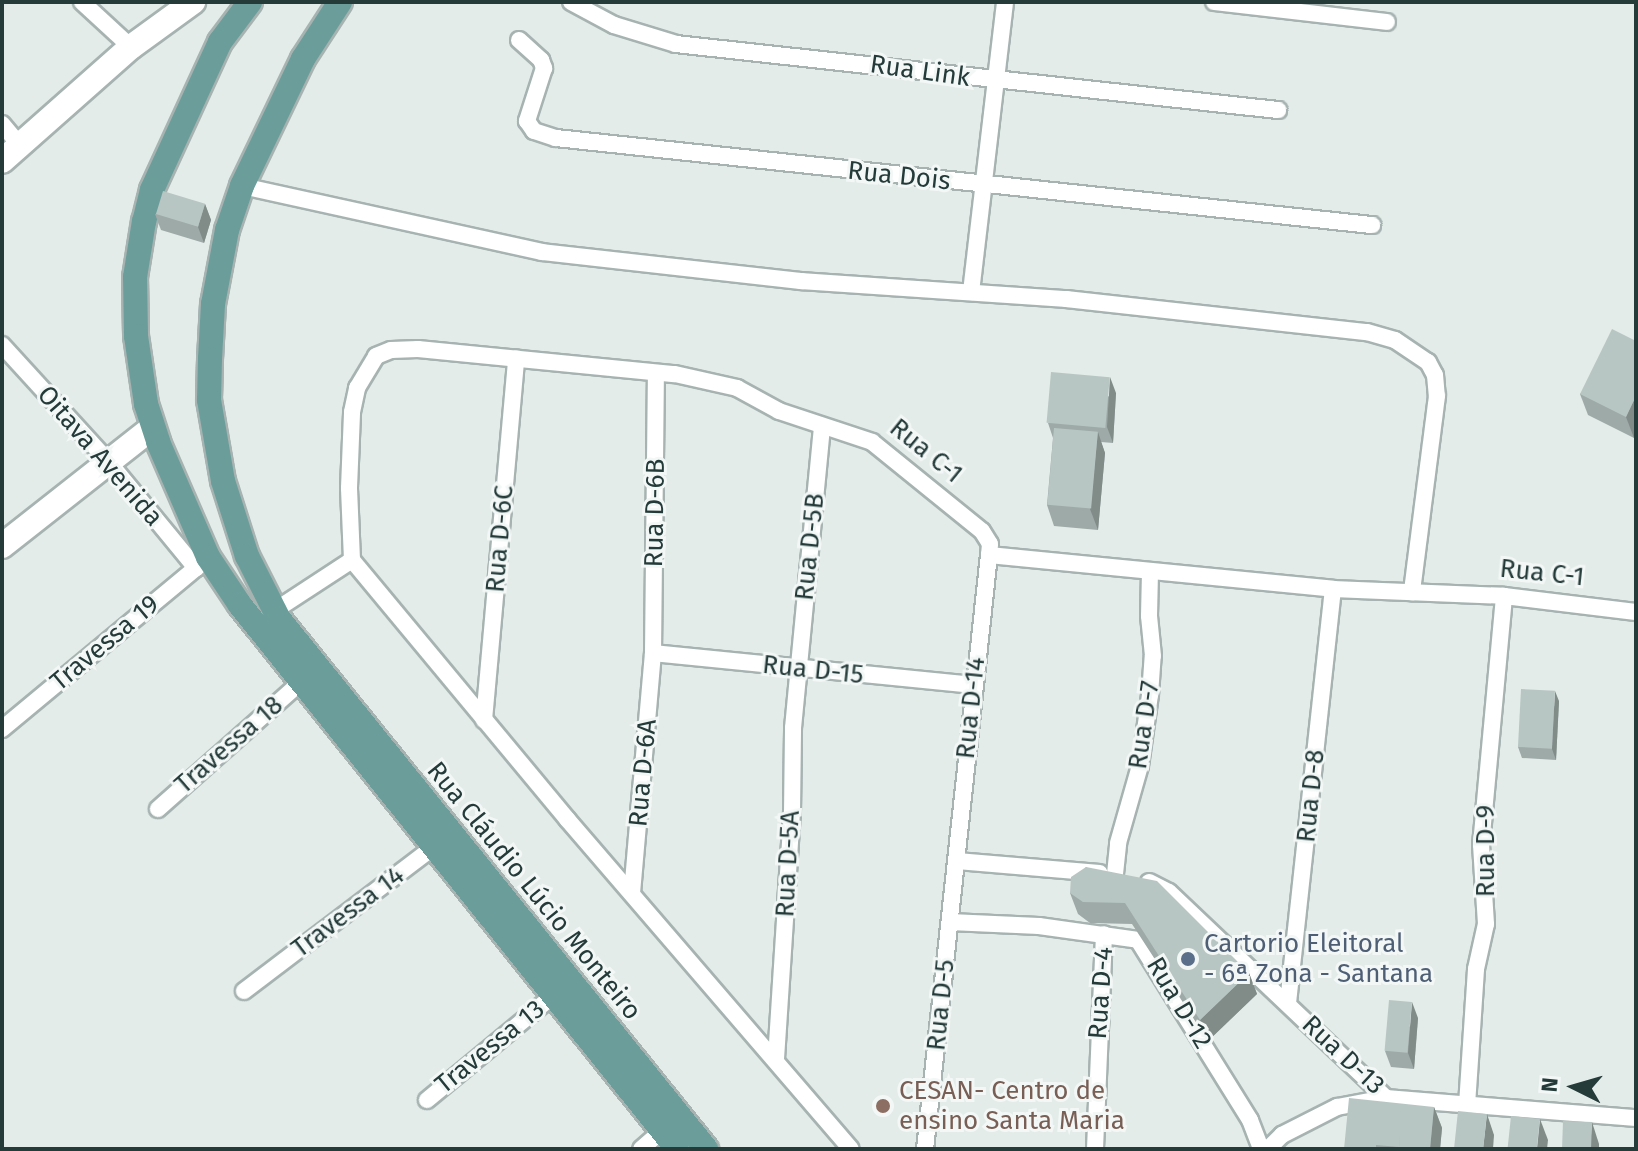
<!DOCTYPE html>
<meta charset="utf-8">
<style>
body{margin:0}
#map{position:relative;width:1638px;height:1151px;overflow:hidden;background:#e3ece9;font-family:"Fira Sans",sans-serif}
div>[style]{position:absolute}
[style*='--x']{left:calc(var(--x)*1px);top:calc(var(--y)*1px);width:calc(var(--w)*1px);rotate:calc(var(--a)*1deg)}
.roads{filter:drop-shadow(2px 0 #a6b3b1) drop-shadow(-2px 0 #a6b3b1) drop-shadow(0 2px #a6b3b1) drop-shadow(0 -2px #a6b3b1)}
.street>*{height:16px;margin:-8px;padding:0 8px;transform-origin:8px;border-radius:8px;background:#fff}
.secondary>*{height:24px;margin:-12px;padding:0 12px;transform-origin:12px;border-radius:12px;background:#fff}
.primary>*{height:24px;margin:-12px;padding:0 12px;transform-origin:12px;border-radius:12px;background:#6b9e9a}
.wall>*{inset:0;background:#9eaaa8}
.shaded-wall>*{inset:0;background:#818b88}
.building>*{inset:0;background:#b8c6c3;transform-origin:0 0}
.dots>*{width:22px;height:22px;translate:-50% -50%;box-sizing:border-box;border:4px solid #f3f8f7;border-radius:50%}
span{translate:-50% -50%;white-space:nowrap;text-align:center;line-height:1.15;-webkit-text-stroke:6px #f3f8f7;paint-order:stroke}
.street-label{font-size:26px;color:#243b39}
.service-label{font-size:26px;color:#4e5e75}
.left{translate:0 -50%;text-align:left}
.education-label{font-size:26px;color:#785e54}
.frame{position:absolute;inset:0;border:4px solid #243b39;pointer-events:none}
.north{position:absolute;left:1534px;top:1047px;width:80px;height:80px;-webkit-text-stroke:6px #f3f8f7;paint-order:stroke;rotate:275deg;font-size:22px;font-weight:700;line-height:32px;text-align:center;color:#243b39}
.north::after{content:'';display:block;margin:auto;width:28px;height:36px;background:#243b39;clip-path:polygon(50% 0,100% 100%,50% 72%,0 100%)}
</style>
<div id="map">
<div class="roads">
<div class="street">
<div style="--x:82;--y:2;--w:67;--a:42.6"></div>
<div style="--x:571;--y:2;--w:49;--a:28.1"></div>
<div style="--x:614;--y:25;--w:65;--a:17"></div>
<div style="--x:676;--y:44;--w:606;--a:6.26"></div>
<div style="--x:1214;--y:2;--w:174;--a:6.6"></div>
<div style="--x:519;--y:40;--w:30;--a:42"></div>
<div style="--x:541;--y:60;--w:9;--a:69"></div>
<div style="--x:544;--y:68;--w:56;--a:107.8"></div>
<div style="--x:527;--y:121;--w:12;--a:55"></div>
<div style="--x:534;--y:131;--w:23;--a:18"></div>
<div style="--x:556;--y:138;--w:821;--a:6.09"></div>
<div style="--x:2;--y:124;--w:26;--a:50"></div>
<div style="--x:242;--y:186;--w:307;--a:12.4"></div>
<div style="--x:542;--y:252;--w:261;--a:6.4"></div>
<div style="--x:801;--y:281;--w:266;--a:3.9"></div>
<div style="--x:1066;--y:299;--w:303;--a:6.3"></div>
<div style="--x:1367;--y:332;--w:29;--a:16"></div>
<div style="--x:1395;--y:340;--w:40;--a:34"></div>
<div style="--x:1428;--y:362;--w:15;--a:62"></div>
<div style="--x:1435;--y:375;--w:21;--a:85"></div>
<div style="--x:1437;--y:396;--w:198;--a:97.3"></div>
<div style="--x:971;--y:292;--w:292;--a:-83.3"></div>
<div style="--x:2;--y:345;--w:157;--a:47.6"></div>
<div style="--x:108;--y:461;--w:139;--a:50.6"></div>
<div style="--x:352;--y:560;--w:72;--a:-92.4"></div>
<div style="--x:349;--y:488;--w:76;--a:-87.7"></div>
<div style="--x:352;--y:412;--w:25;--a:-78"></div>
<div style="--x:357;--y:388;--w:37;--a:-59"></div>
<div style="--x:376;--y:356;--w:16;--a:-22"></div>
<div style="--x:391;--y:350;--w:27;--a:-2"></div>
<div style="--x:418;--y:349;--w:258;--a:5.6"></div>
<div style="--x:675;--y:374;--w:64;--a:12.7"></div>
<div style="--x:737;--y:388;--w:48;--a:28.7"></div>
<div style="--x:779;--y:411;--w:98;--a:18.4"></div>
<div style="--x:872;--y:442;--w:141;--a:39"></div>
<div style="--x:982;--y:531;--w:15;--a:58"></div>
<div style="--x:990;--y:544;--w:11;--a:95"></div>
<div style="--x:989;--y:555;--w:346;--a:5.6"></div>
<div style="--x:1333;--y:589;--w:171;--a:2.3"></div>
<div style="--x:1504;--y:596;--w:133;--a:6.9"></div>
<div style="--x:274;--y:611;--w:93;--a:-33.2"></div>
<div style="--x:352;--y:560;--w:337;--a:50.3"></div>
<div style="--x:567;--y:819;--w:435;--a:49.3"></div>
<div style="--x:653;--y:653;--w:322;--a:5.7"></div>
<div style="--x:484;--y:720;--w:363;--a:-84.9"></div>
<div style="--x:2;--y:729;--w:263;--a:-39.7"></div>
<div style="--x:158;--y:809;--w:191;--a:-41.6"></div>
<div style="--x:957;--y:861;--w:143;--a:4.8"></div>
<div style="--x:1115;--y:874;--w:31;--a:-84"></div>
<div style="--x:1118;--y:843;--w:80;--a:-74.1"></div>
<div style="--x:1140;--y:766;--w:72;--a:-82"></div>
<div style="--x:1150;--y:695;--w:39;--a:-86"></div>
<div style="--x:1153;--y:656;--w:40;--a:-95.7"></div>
<div style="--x:1149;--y:616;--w:43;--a:-88.7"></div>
<div style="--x:1149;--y:882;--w:22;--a:27"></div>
<div style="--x:1169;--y:892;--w:299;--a:43.5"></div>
<div style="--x:1386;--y:1098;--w:251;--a:4.6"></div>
<div style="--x:632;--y:893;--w:241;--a:-85"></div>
<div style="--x:653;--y:653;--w:280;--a:-89.4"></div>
<div style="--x:950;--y:922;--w:89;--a:2.6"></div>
<div style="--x:1039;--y:926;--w:100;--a:8"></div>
<div style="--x:1138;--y:940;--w:212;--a:58.1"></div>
<div style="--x:1250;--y:1120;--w:31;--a:69"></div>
<div style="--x:244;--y:991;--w:246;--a:-37.2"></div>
<div style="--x:1288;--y:1003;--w:416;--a:-83.8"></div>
<div style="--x:776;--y:1059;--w:247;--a:-86.3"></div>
<div style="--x:792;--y:813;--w:85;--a:-89.3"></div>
<div style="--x:793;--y:728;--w:303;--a:-84.5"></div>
<div style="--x:427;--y:1100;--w:165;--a:-39.6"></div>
<div style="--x:1467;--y:1105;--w:136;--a:-86.2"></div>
<div style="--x:1476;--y:969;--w:46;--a:-77.5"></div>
<div style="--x:1486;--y:924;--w:79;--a:-93.6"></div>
<div style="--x:1481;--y:845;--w:250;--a:-84.7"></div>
<div style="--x:641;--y:1149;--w:37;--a:-41"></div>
<div style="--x:925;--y:1149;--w:597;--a:-83.85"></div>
<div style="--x:1095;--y:1149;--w:215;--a:-87.6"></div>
<div style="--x:1268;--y:1149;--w:20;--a:-45"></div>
<div style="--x:1282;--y:1135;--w:62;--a:-27"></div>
<div style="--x:1337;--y:1107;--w:50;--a:-10.4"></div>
</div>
<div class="secondary">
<div style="--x:2;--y:161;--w:172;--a:-41.5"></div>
<div style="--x:131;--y:47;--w:77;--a:-36"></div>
<div style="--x:2;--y:546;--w:192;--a:-38.2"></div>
</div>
<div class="primary">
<div style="--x:250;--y:2;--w:50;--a:126.9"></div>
<div style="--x:220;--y:42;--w:163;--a:114.7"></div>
<div style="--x:152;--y:190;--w:32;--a:104"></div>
<div style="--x:144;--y:221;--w:57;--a:99.1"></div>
<div style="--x:135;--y:277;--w:59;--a:89"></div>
<div style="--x:136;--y:336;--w:69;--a:81.6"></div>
<div style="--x:146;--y:404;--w:40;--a:72"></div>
<div style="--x:158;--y:442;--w:125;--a:66.5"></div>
<div style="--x:208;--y:557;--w:58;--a:56.3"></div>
<div style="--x:240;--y:605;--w:698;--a:51.22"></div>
<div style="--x:340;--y:2;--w:68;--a:123"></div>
<div style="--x:303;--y:59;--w:141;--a:115.7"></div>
<div style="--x:242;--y:186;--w:46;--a:108.8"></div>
<div style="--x:227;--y:230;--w:75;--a:100.7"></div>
<div style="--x:213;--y:304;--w:55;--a:93.1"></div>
<div style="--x:210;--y:359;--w:41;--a:91.4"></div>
<div style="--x:209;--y:400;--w:82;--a:80.2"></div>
<div style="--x:223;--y:481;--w:79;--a:72.3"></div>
<div style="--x:247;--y:556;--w:71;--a:63.1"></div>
<div style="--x:279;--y:619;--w:681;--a:51.14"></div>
</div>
</div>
<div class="wall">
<div style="clip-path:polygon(205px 204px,211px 220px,204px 243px,161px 230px,155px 214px)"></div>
<div style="clip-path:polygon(1636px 341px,1636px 433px,1634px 438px,1588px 415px,1580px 394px)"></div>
<div style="clip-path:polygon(1116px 393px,1113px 443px,1101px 442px,1105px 453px,1098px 530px,1054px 526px,1047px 505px,1053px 438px,1048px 423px)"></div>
<div style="clip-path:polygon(1559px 701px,1556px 760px,1522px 758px,1518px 747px)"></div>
<div style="clip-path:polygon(1086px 867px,1249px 973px,1257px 994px,1208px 1041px,1132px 924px,1090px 923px,1078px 914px,1070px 893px)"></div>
<div style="clip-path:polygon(1418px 1018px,1414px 1069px,1391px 1067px,1385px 1051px)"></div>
<div style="clip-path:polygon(1434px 1107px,1442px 1128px,1440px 1149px,1344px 1149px)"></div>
</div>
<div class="shaded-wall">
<div style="clip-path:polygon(205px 204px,211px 220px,204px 243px,198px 227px)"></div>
<div style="clip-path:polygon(1110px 377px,1116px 393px,1113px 443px,1107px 427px)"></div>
<div style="clip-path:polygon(1636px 396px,1636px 433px,1634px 438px,1626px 417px)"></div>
<div style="clip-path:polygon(1098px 432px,1105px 453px,1098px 530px,1090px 509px)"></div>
<div style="clip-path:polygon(1555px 691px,1559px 701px,1556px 760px,1552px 749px)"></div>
<div style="clip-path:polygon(1249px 973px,1257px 994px,1208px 1041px,1200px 1020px)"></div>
<div style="clip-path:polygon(1412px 1002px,1418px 1018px,1414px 1069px,1408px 1053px)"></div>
<div style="clip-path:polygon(1434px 1107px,1442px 1128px,1440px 1149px,1430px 1149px)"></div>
<div style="clip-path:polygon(1487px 1114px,1494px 1135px,1493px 1149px,1483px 1149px)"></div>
<div style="clip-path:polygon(1540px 1119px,1548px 1140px,1547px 1149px,1537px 1149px)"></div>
<div style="clip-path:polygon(1592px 1122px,1599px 1144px,1599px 1149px,1590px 1149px)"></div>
</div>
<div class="building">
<div style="left:163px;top:191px;width:44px;height:24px;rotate:17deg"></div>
<div style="clip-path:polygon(1612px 329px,1636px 341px,1636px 396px,1626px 417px,1580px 394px)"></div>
<div style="left:1051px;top:372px;width:59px;height:51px;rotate:5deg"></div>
<div style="left:1054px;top:428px;width:44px;height:77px;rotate:5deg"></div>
<div style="left:1521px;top:689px;width:34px;height:58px;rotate:3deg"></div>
<div style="clip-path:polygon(1086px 867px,1157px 881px,1249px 973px,1200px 1020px,1125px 903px,1083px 902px,1070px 893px,1071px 877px)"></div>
<div style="left:1389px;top:1000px;width:23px;height:51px;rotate:5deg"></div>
<div style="clip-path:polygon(1349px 1098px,1434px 1107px,1430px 1149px,1399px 1149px,1400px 1132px,1399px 1147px,1376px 1145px,1376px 1149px,1344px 1149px)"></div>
<div style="left:1458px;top:1111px;width:29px;height:38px;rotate:6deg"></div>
<div style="left:1511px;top:1116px;width:29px;height:33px;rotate:6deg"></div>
<div style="left:1563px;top:1121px;width:29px;height:28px;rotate:2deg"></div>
</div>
<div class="dots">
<div style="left:1188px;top:959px;background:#5c6f8a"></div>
<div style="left:883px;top:1106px;background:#8d6e63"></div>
</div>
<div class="street-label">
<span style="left:920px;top:71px;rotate:8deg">Rua Link</span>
<span style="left:899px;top:176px;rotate:6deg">Rua Dois</span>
<span style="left:926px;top:451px;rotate:39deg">Rua C-1</span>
<span style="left:100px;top:456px;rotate:49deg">Oitava Avenida</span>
<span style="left:655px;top:513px;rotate:-89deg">Rua D-6B</span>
<span style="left:500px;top:539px;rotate:-85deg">Rua D-6C</span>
<span style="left:810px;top:547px;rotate:-84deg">Rua D-5B</span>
<span style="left:1542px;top:573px;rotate:6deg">Rua C-1</span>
<span style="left:105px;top:643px;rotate:-40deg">Travessa 19</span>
<span style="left:813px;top:670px;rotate:6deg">Rua D-15</span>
<span style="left:971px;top:708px;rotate:-84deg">Rua D-14</span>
<span style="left:1144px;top:725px;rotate:-82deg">Rua D-7</span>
<span style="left:229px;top:745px;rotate:-41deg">Travessa 18</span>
<span style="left:643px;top:773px;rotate:-85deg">Rua D-6A</span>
<span style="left:1311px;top:796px;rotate:-84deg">Rua D-8</span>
<span style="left:1486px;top:851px;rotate:-90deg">Rua D-9</span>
<span style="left:788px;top:864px;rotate:-87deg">Rua D-5A</span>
<span style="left:534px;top:891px;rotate:51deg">Rua Cláudio Lúcio Monteiro</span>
<span style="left:348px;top:912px;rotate:-37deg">Travessa 14</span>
<span style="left:1101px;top:993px;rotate:-86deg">Rua D-4</span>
<span style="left:1179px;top:1003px;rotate:59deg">Rua D-12</span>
<span style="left:941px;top:1005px;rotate:-84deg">Rua D-5</span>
<span style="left:490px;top:1047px;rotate:-39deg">Travessa 13</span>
<span style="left:1343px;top:1055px;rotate:43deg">Rua D-13</span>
</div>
<div class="service-label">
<span class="left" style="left:1204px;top:959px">Cartorio Eleitoral<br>- 6ª Zona - Santana</span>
</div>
<div class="education-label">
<span class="left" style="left:899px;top:1106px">CESAN- Centro de<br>ensino Santa Maria</span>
</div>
<div class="frame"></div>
<div class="north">N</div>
</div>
